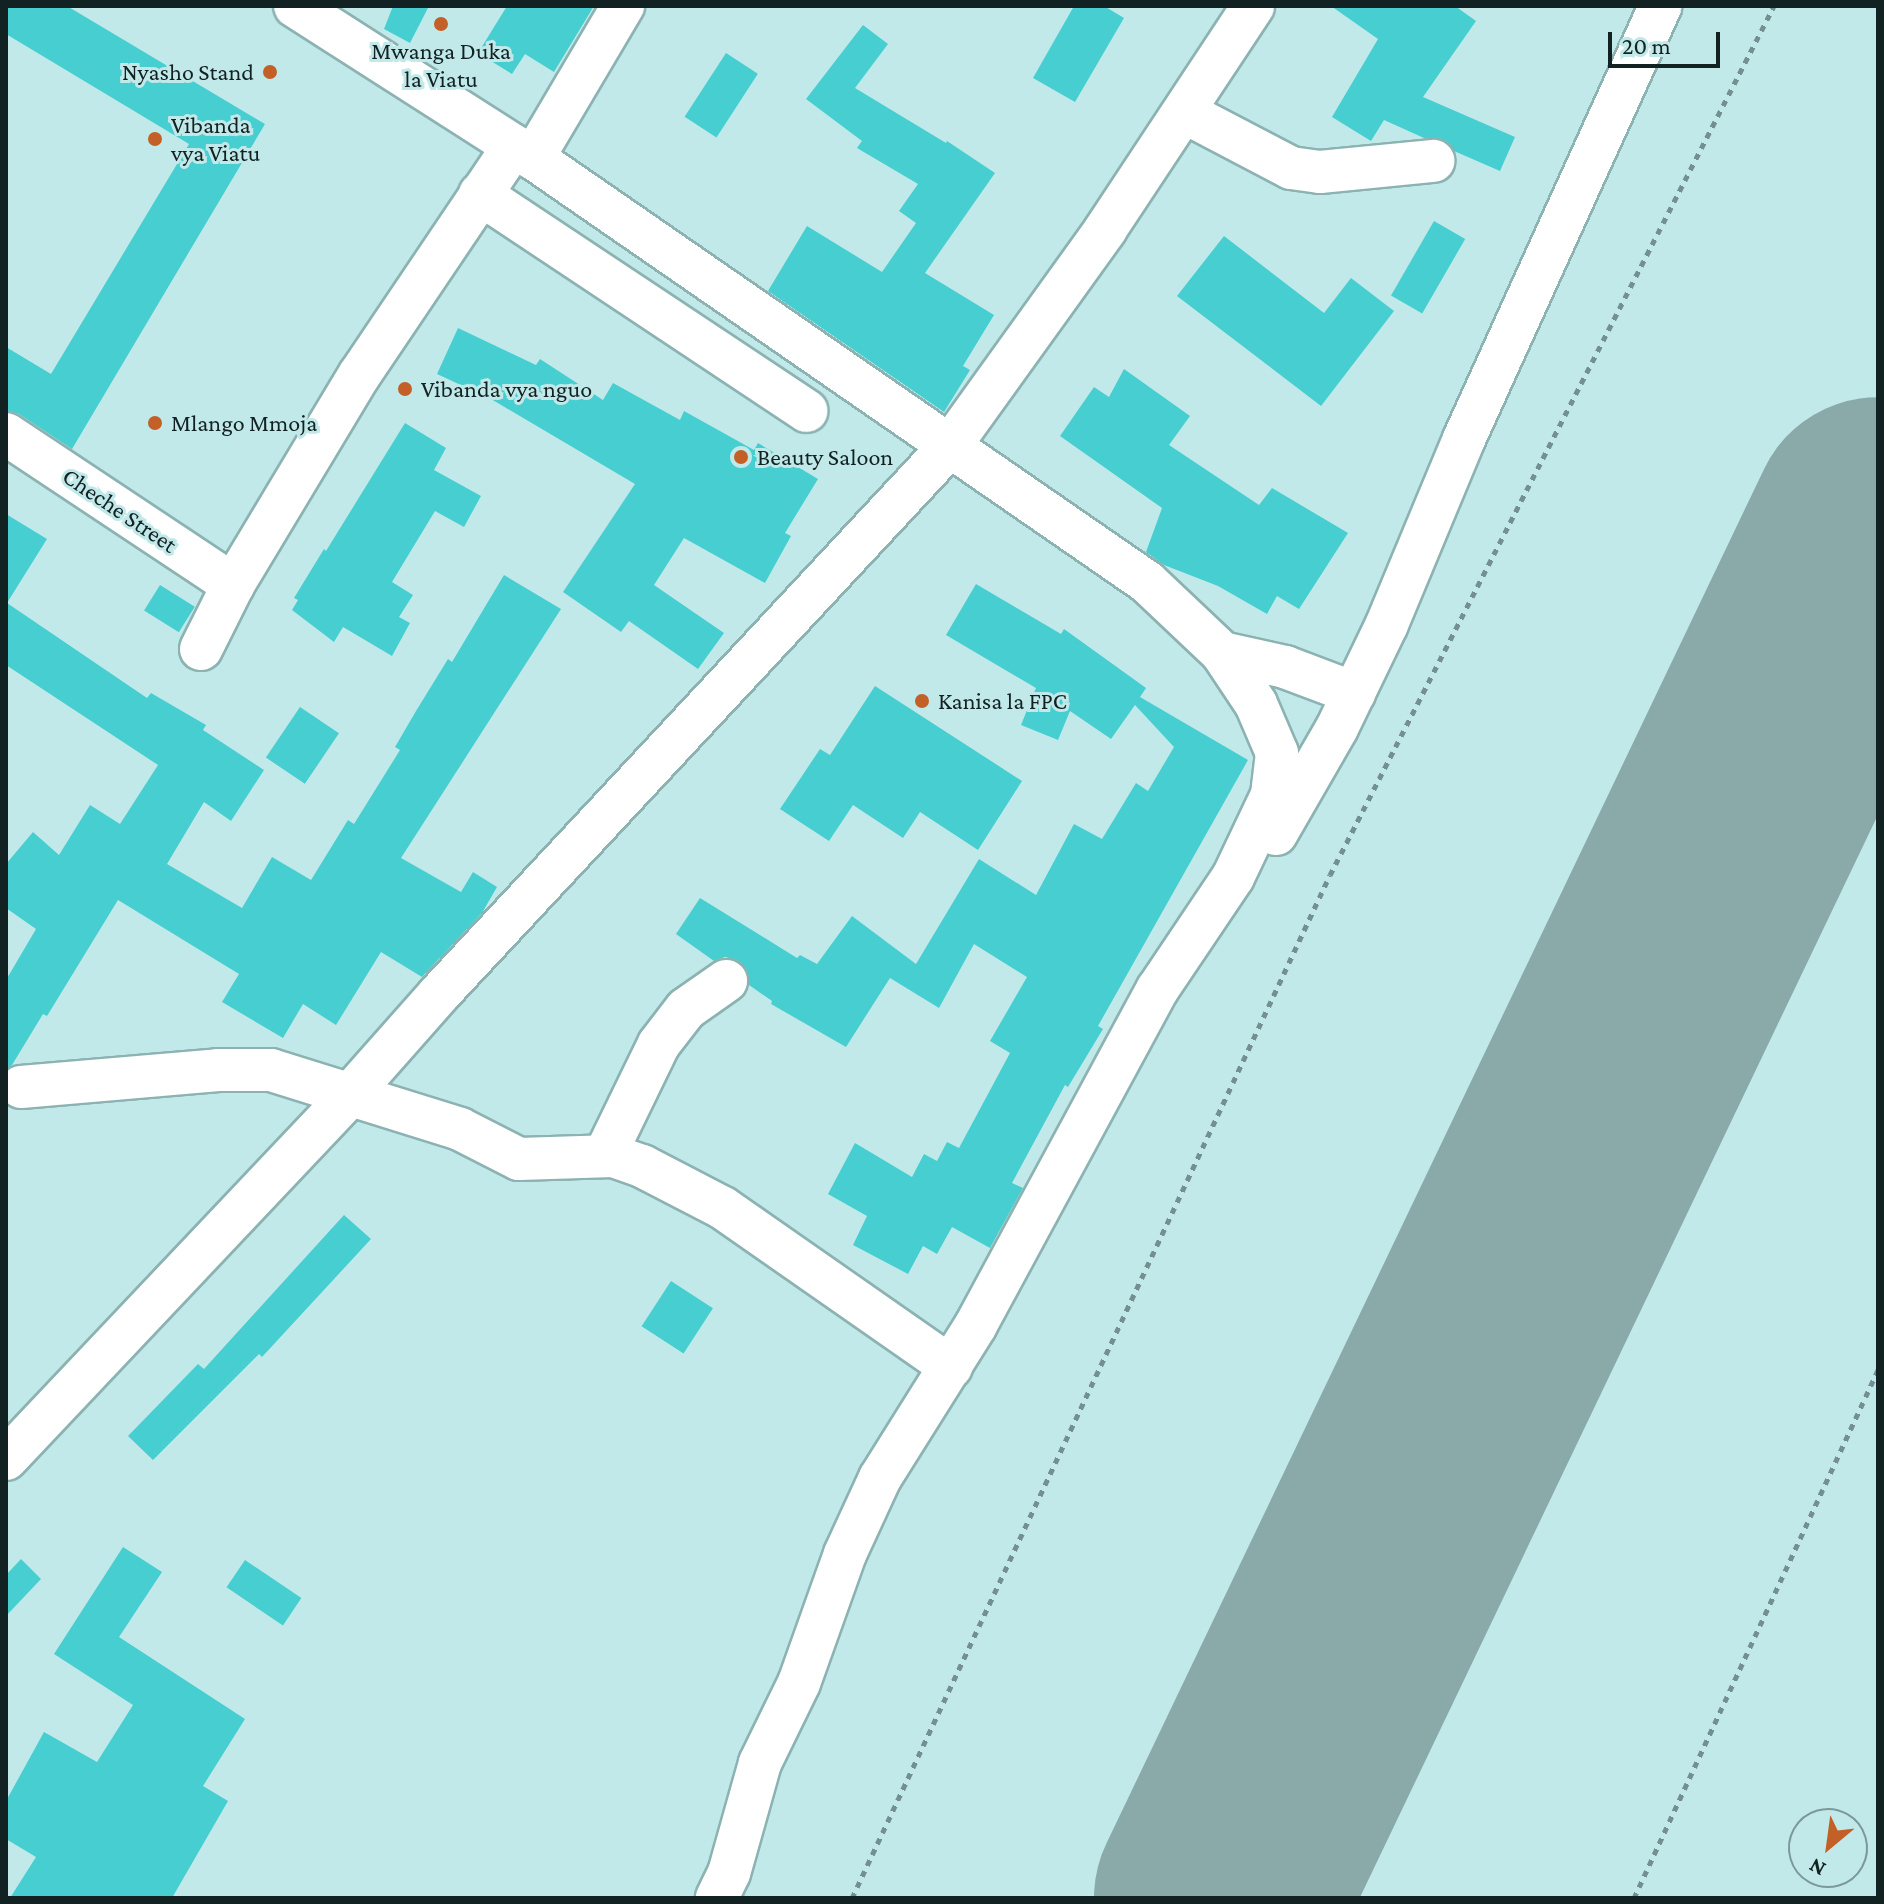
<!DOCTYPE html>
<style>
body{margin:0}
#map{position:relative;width:1884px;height:1904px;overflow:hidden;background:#c2e9e9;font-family:"Crimson Pro",serif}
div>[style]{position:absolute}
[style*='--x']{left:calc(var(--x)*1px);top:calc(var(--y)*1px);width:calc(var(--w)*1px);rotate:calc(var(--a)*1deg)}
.runway>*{height:252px;margin:-126px;padding:0 126px;transform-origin:126px;border-radius:126px;background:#8aaaaa}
.building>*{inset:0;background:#47ced0;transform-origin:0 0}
.path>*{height:5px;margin-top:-2.5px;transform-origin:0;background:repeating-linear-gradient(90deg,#738f90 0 6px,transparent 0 12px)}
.roads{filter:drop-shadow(2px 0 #8cb2b2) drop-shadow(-2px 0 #8cb2b2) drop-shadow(0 2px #8cb2b2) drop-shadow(0 -2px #8cb2b2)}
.minor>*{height:42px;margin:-21px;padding:0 21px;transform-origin:21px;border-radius:21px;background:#fff}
.dots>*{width:22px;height:22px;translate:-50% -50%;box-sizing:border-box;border:4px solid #c2e9e9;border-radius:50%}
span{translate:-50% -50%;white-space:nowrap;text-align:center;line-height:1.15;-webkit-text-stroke:6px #c2e9e9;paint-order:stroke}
.poi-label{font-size:24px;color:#122122}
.right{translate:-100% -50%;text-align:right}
.left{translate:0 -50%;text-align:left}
.street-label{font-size:24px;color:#122122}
.frame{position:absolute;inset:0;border:8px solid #122122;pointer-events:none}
.north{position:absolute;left:1788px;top:1808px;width:80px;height:80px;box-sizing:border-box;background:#c2e9e9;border:2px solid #7c9999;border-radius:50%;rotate:209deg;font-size:22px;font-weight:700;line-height:32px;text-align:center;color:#122122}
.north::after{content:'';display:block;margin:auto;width:28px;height:36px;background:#c36027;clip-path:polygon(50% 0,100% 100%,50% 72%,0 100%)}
.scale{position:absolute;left:1608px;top:32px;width:112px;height:36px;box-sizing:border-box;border:4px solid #122122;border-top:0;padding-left:10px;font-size:24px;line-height:28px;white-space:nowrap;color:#122122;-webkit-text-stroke:6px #c2e9e9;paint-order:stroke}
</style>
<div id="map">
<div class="runway">
<div style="--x:1220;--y:1898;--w:1524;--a:-64.43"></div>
</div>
<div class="building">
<div style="clip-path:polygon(6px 6px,67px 6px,265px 124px,72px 449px,19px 414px,6px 410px,6px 347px,51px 374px,189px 144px,6px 34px)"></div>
<div style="clip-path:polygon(393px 6px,429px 6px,410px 43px,384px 29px)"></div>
<div style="clip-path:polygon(507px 6px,594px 6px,554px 72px,525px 54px,512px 74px,478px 53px)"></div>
<div style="clip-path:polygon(1074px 6px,1104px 6px,1124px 18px,1075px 102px,1033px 78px)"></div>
<div style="clip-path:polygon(1331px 6px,1455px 6px,1476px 21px,1423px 97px,1515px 137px,1500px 171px,1454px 151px,1442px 139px,1424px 138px,1384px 120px,1371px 141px,1332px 117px,1378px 39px)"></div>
<div style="clip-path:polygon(863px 25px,888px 44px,855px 88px,946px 143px,947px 141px,995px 173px,925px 273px,994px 315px,963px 366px,970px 370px,944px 412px,768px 291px,807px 226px,882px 272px,916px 223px,899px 211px,918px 184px,857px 148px,862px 141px,806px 99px)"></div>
<div style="left:726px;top:53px;width:38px;height:76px;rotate:33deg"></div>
<div style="left:1434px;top:221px;width:36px;height:86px;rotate:30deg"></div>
<div style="clip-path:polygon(1224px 236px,1324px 313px,1351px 278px,1394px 311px,1321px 406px,1177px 296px)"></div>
<div style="clip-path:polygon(458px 328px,536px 365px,540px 359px,603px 400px,613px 383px,680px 420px,684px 411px,754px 450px,758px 443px,818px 479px,785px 533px,791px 536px,765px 583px,684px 538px,654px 585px,724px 633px,698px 669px,629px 621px,621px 632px,563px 592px,635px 484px,491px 399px,437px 374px)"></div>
<div style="clip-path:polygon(1124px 369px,1190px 416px,1169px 445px,1259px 505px,1272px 488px,1348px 533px,1299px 609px,1277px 596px,1267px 614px,1218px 586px,1164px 565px,1146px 552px,1162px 508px,1060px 436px,1094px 387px,1109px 397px)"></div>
<div style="clip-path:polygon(405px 423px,446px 448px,434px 470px,481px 496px,464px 527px,435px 511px,392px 582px,413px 595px,399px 617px,410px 623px,392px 656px,343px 627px,334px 642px,292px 610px,298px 600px,294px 598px,324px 549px,326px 551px)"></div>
<div style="clip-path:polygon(6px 514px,47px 539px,7px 603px,147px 698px,151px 693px,206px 725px,203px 730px,264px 770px,231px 821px,204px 802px,167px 864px,242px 908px,272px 857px,311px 880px,348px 820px,354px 824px,400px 750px,395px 747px,416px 711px,448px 659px,452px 662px,504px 575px,561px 609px,401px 858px,461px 892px,473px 872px,497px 887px,482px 913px,422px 977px,381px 952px,336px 1025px,303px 1004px,283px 1038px,222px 1002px,239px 974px,118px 900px,47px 1016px,43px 1014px,12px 1065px,6px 1069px,6px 980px,36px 929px,6px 908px,6px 864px,33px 832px,59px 855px,90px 805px,120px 824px,158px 765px,6px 665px)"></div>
<div style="clip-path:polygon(976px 584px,1061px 634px,1064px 629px,1146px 688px,1140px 697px,1248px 760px,1098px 1026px,1103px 1029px,1068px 1087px,1065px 1085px,1012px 1183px,1023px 1188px,990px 1248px,952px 1227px,937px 1254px,923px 1246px,908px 1274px,853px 1245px,867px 1216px,828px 1194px,855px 1143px,912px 1177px,924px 1154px,937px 1161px,947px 1142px,959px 1148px,1010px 1053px,990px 1041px,1027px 977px,974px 944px,939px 1008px,890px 978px,846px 1047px,771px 1004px,772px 1001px,749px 985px,746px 968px,737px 960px,725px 957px,714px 961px,676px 934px,700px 898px,797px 958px,800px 955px,817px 964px,852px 916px,916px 964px,979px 859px,1036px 895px,1074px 824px,1102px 839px,1136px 783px,1148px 791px,1174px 747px,1135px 705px,1111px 739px,1070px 711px,1058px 740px,1021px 725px,1036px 688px,946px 635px)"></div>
<div style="left:160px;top:585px;width:41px;height:30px;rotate:32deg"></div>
<div style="clip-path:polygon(875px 686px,1022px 781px,978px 850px,920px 812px,903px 838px,853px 805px,829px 841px,780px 809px,820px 749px,830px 755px)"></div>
<div style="left:300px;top:707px;width:47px;height:61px;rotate:34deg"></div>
<div style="clip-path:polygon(344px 1215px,371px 1239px,262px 1357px,259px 1354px,153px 1460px,128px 1436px,198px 1364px,204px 1369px)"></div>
<div style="left:671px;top:1281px;width:50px;height:54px;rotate:33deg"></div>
<div style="clip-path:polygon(123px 1547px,162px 1572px,119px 1637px,245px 1719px,203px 1786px,228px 1801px,172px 1898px,10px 1898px,36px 1857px,6px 1839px,6px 1801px,44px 1732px,97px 1762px,133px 1705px,54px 1654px)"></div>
<div style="clip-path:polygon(21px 1559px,41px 1579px,6px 1616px,6px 1575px)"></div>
<div style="left:245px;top:1560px;width:68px;height:33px;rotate:34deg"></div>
</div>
<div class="path">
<div style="--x:852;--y:1898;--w:1129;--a:-64.96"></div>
<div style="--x:1330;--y:875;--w:976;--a:-62.94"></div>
<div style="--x:1634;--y:1898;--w:582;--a:-65.2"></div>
</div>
<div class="roads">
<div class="minor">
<div style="--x:295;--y:6;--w:282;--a:32.6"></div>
<div style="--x:533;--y:158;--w:746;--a:34.63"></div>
<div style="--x:1147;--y:582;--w:103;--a:43.4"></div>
<div style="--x:1222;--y:653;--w:61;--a:56.3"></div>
<div style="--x:1256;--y:704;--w:53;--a:66.8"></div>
<div style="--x:1277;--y:753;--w:42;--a:96.8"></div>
<div style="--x:1272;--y:795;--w:91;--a:115.4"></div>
<div style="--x:1233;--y:877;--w:136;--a:123.9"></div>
<div style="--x:1157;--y:990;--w:381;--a:118.4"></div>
<div style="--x:976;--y:1325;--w:181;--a:122.1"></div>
<div style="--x:880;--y:1478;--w:84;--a:114.7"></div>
<div style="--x:845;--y:1554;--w:137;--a:109.6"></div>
<div style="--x:799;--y:1683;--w:89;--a:116"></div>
<div style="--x:760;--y:1763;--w:114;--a:105.7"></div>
<div style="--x:729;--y:1873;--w:28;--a:116"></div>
<div style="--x:1184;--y:112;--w:121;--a:27.6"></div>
<div style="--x:1291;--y:168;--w:29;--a:8"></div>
<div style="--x:1320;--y:172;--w:114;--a:-5.6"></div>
<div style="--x:533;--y:158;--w:177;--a:-59.4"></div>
<div style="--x:480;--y:194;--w:392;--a:33.6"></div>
<div style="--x:6;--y:434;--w:273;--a:33.6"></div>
<div style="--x:201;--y:649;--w:72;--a:-63.4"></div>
<div style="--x:233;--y:585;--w:246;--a:-59"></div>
<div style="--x:360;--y:374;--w:275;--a:-56"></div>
<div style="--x:1222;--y:653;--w:65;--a:12.5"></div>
<div style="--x:1285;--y:667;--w:74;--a:20.6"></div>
<div style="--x:1276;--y:834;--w:122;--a:-60.1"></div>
<div style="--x:1337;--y:728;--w:115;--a:-64.3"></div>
<div style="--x:1387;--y:624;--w:200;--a:-67.4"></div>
<div style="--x:1464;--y:439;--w:475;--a:-65.6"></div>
<div style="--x:21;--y:1087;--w:198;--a:-4.9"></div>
<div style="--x:218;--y:1070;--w:53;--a:0"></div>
<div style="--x:271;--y:1070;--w:198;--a:17.3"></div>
<div style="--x:460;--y:1129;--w:66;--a:27"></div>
<div style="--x:519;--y:1159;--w:94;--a:-1.8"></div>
<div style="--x:613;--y:1156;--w:31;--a:19"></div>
<div style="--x:642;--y:1166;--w:91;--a:27.4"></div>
<div style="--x:723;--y:1208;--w:278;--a:34.9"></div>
<div style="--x:605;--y:1155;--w:123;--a:-64.1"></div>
<div style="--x:659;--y:1044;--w:44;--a:-52.4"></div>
<div style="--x:686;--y:1009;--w:49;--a:-35"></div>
<div style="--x:6;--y:1459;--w:498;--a:-46.6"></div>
<div style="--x:348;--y:1097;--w:137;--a:-48.5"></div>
<div style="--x:439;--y:994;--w:749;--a:-47"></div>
<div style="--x:950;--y:446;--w:266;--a:-54.3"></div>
<div style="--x:1105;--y:230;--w:268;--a:-56.5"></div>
</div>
</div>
<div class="dots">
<div style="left:441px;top:24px;background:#c36027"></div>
<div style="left:270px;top:72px;background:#c36027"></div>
<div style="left:155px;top:139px;background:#c36027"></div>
<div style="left:405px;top:389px;background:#c36027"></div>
<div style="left:155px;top:423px;background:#c36027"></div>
<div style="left:741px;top:457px;background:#c36027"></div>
<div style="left:922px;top:701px;background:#c36027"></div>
</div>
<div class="poi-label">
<span style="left:441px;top:65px">Mwanga Duka<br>la Viatu</span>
<span class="right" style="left:254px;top:72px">Nyasho Stand</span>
<span class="left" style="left:171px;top:139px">Vibanda<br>vya Viatu</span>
<span class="left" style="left:421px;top:389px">Vibanda vya nguo</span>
<span class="left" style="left:171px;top:423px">Mlango Mmoja</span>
<span class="left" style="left:757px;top:457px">Beauty Saloon</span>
<span class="left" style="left:938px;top:701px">Kanisa la FPC</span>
</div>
<div class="street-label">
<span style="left:120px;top:510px;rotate:34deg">Cheche Street</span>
</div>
<div class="frame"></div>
<div class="north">N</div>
<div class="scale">20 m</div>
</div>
